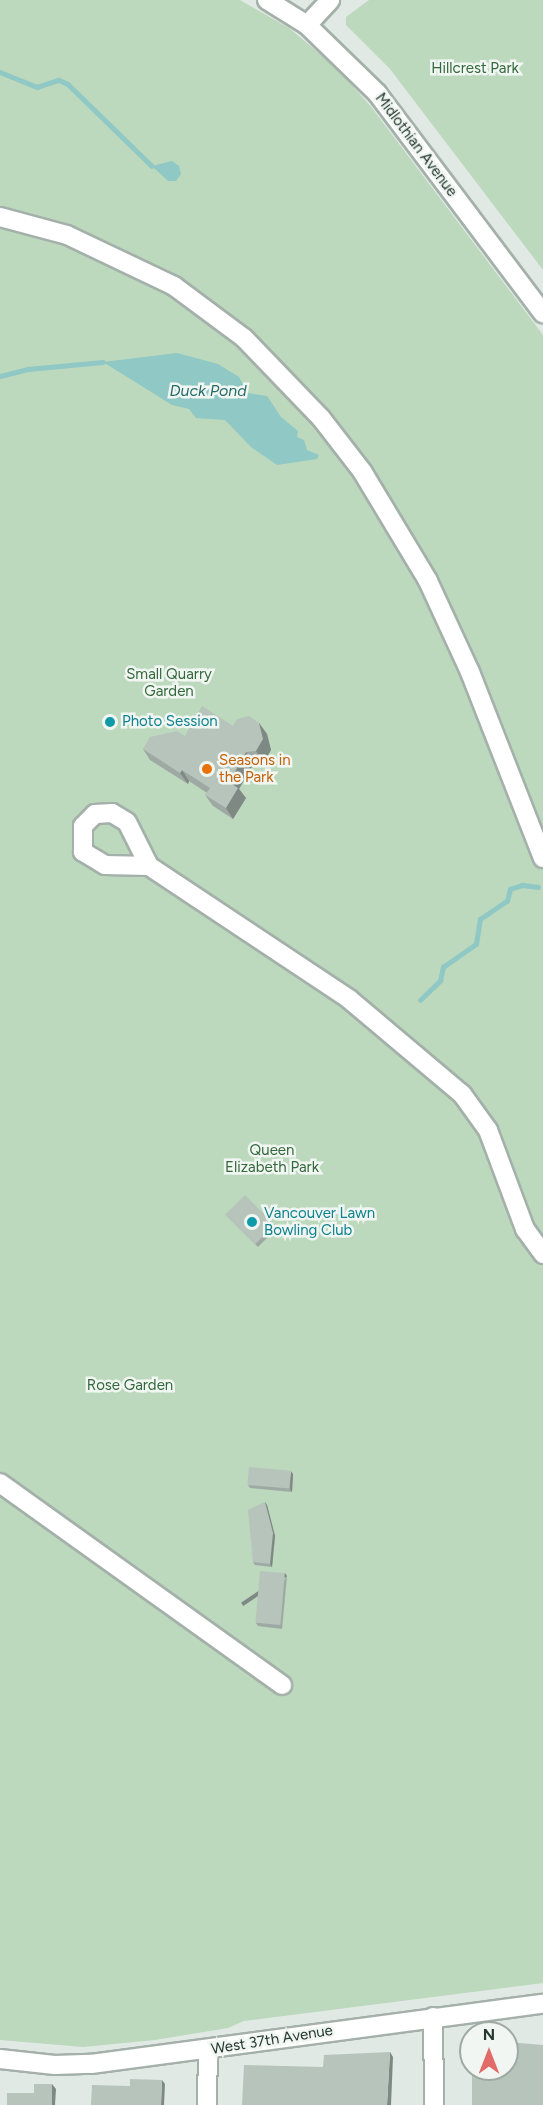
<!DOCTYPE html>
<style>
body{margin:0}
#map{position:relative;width:543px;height:2105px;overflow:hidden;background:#e1e9e4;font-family:Figtree,sans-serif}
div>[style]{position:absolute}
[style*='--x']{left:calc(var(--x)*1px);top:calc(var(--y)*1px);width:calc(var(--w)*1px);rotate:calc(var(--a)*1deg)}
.green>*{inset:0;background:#bcd8bd}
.water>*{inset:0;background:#8fc8c4}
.stream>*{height:4.5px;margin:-2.25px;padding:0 2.25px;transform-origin:2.25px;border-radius:2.25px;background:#8fc8c4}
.roads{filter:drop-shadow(2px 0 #a4b0aa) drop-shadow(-2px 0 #a4b0aa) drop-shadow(0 2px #a4b0aa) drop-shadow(0 -2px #a4b0aa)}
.minor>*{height:18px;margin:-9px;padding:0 9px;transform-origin:9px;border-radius:9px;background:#fff}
.wall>*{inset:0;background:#9da9a2}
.shaded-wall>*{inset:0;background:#7f8984;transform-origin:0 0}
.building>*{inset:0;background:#b6c4bc;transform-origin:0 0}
.dots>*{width:16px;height:16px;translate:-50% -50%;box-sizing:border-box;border:3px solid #f1f6f2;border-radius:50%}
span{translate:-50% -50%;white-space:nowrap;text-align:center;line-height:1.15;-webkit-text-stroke:5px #f1f6f2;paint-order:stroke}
.park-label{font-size:15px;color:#33693c}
.street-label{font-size:15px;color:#23382e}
.culture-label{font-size:15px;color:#0d838f}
.left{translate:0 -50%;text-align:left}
.food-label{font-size:15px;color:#c56008}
.water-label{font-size:16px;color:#256c68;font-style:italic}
.north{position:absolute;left:459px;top:2021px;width:60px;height:60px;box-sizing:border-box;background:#f1f6f2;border:2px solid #9faaa4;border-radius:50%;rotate:0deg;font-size:16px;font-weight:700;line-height:24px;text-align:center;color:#23382e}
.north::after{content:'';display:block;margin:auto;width:21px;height:27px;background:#e06b68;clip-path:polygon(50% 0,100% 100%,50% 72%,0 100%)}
</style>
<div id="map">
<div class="green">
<div style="clip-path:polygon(0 0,240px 0,289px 28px,338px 69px,372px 108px,543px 335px,543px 1983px,244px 2021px,228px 2028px,155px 2040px,83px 2047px,0 2040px)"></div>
<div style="clip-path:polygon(369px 0,543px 0,543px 270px,390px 69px,346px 25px,346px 17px)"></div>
</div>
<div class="water">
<div style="clip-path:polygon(172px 161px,179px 166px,181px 174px,176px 181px,168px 181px,152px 166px)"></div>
<div style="clip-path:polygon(177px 353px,218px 364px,239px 377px,248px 393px,267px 396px,281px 417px,298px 431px,297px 437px,304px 440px,307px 450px,319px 455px,317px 459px,277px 465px,251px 447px,225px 420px,196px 418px,189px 409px,172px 405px,103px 362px)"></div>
</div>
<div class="stream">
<div style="--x:0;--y:72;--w:40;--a:22"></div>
<div style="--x:37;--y:87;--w:23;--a:-18"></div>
<div style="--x:59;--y:80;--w:10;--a:24"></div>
<div style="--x:68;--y:84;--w:117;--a:44.3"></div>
<div style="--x:0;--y:376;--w:29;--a:-14"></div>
<div style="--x:28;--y:369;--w:75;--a:-5.3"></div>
<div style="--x:420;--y:1000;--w:28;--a:-44"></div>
<div style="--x:440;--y:981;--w:14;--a:-78"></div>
<div style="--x:443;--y:967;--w:40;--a:-34.9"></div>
<div style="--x:476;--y:944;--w:25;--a:-81"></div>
<div style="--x:480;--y:919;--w:32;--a:-34"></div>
<div style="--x:507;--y:901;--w:12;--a:-76"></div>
<div style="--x:510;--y:889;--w:13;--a:-18"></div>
<div style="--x:522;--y:885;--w:16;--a:7"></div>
</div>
<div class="roads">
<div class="minor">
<div style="--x:267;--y:0;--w:47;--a:32"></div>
<div style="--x:307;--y:25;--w:98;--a:44.2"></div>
<div style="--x:377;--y:93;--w:276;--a:53"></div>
<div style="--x:307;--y:25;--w:34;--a:-47"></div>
<div style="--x:0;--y:217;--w:69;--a:15"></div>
<div style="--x:67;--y:235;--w:119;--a:25.5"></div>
<div style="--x:174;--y:286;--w:87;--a:36.6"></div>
<div style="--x:244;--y:338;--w:111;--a:46.1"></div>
<div style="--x:321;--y:418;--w:67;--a:52.3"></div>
<div style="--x:362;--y:471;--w:128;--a:59"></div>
<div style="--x:428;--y:581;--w:100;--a:65.2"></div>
<div style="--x:470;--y:672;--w:200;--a:68.6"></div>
<div style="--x:112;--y:813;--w:17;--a:31"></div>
<div style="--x:127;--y:822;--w:49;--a:63.4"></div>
<div style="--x:149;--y:866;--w:44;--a:-178.7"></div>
<div style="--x:105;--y:865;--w:26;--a:-149"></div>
<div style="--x:83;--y:852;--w:26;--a:-90"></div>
<div style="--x:83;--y:826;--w:17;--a:-45"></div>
<div style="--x:95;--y:814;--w:17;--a:-3"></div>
<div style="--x:149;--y:866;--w:240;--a:33.6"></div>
<div style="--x:349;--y:999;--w:148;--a:40.1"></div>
<div style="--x:462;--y:1094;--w:44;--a:54.2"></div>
<div style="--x:488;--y:1130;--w:106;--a:69.5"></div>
<div style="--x:525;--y:1229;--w:31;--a:54"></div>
<div style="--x:0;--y:1483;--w:347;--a:35.6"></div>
<div style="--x:433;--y:2017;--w:88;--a:89.3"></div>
<div style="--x:0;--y:2059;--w:55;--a:6.2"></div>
<div style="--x:55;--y:2065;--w:36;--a:-2"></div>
<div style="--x:91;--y:2064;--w:456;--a:-7.6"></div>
<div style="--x:207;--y:2105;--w:55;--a:-89"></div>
</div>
</div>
<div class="wall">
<div style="clip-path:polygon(259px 723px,267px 734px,271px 750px,264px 762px,254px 763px,239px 789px,246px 798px,233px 819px,213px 806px,205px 795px,207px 793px,189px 781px,188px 784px,150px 760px,143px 749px,185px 736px)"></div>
<div style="clip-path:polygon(225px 1214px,275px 1225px,277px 1228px,258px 1247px)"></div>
<div style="clip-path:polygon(293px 1474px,292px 1492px,250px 1488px,248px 1485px)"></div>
<div style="clip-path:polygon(265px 1502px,267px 1505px,275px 1536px,272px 1567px,255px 1565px,253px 1562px)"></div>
<div style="clip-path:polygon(287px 1576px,282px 1629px,258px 1626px,256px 1623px)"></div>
</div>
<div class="shaded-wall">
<div style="clip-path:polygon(259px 723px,267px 734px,271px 750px,264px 762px,256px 751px)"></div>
<div style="clip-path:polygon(246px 752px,254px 763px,239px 789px,246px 798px,233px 819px,226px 808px,229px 782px)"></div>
<div style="clip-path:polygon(182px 770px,189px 781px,188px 784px,180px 773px)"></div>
<div style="clip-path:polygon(291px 1471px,293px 1474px,292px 1492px,290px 1489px)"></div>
<div style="clip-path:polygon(265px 1502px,267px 1505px,275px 1536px,272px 1567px,270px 1564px)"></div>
<div style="left:285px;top:1573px;width:4px;height:53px;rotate:56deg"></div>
<div style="clip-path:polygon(390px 2052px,393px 2057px,391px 2105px,387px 2105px)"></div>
<div style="clip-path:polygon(162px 2080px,165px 2084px,164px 2105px,161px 2105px)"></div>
<div style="clip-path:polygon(52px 2084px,56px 2089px,55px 2105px,52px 2105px)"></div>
</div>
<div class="building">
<div style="clip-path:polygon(202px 706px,233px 726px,237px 719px,249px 716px,259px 723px,263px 739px,256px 751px,246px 752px,229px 782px,238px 788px,226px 808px,205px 795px,210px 788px,182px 770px,180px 773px,143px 749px,150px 737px,177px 731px,185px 736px)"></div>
<div style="left:245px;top:1195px;width:42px;height:28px;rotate:45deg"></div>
<div style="left:249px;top:1467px;width:42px;height:18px;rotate:5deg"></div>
<div style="clip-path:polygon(265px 1502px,273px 1533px,270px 1564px,253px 1562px,248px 1510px)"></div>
<div style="left:260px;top:1571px;width:25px;height:52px;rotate:5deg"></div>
<div style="clip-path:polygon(507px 2042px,543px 2045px,543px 2105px,472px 2105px,472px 2069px,507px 2069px)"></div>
<div style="clip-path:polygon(390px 2052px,387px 2105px,242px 2105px,244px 2065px,323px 2067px,324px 2055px)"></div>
<div style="clip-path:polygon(130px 2079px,162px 2080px,161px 2105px,91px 2105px,92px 2085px,130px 2086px)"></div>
<div style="clip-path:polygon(34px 2084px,52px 2084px,52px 2105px,7px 2105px,7px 2093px,34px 2093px)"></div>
</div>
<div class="dots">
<div style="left:110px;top:722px;background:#0f9aa8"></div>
<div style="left:207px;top:769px;background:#e8710a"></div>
<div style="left:252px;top:1222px;background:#0f9aa8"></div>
</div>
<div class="park-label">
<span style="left:475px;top:69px">Hillcrest Park</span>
<span style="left:169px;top:683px">Small Quarry<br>Garden</span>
<span style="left:272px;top:1159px">Queen<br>Elizabeth Park</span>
<span style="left:130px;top:1386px">Rose Garden</span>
</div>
<div class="street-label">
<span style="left:416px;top:145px;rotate:53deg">Midlothian Avenue</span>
<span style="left:272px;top:2040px;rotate:-9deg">West 37th Avenue</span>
</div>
<div class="culture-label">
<span class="left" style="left:122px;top:722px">Photo Session</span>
<span class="left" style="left:264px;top:1222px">Vancouver Lawn<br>Bowling Club</span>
</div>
<div class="food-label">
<span class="left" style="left:219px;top:769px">Seasons in<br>the Park</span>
</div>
<div class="water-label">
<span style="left:208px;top:391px">Duck Pond</span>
</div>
<div class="north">N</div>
</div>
